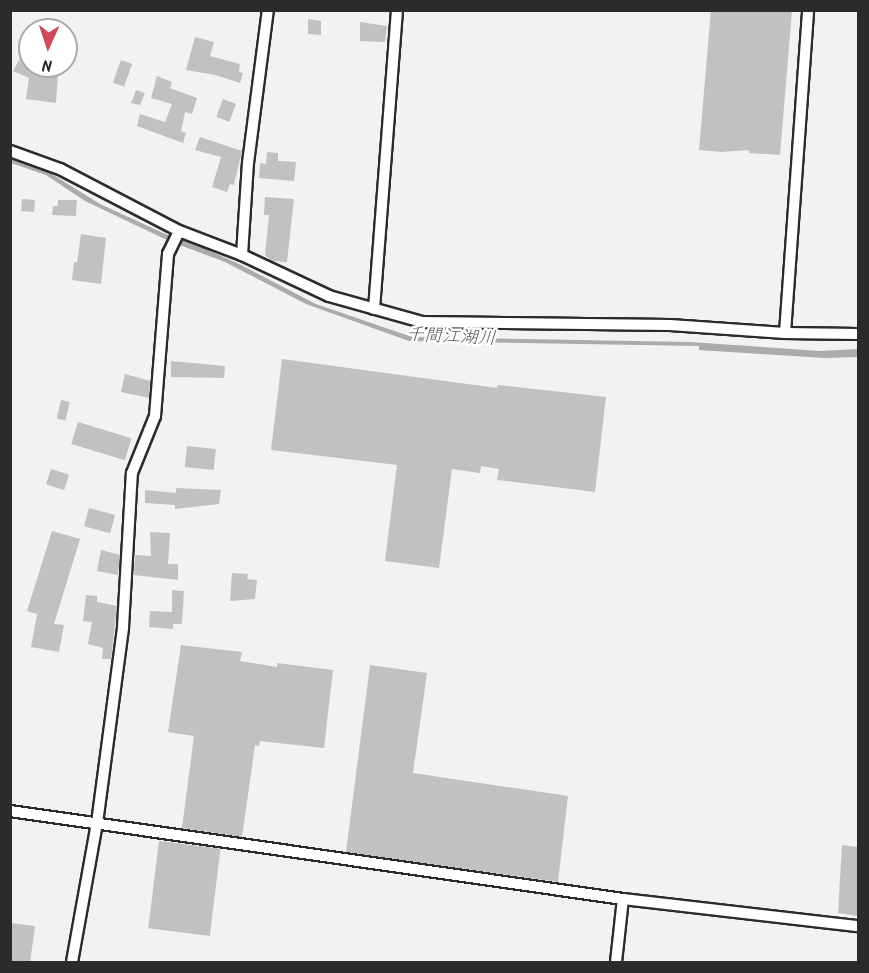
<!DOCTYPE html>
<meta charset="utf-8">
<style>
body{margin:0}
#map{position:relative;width:869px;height:973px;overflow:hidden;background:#f2f2f2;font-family:Kalam,"Klee One",sans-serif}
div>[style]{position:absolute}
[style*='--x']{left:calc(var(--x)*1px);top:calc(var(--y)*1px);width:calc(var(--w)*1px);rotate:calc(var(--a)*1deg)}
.water>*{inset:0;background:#ababab}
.building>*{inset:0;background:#c1c1c1;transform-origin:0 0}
.roads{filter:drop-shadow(2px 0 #2b2b2b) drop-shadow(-2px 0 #2b2b2b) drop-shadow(0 2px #2b2b2b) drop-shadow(0 -2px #2b2b2b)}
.street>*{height:10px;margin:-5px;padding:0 5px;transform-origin:5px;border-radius:5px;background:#fff}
span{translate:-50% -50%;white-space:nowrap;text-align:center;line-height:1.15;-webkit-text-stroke:5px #fff;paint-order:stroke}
.water-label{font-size:18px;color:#585858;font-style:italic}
.frame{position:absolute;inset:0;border:12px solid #2b2b2b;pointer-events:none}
.north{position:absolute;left:18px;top:18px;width:60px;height:60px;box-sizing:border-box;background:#fff;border:2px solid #aaa;border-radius:50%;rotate:183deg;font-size:16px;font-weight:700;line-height:24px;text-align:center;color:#2b2b2b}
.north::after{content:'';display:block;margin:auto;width:21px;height:27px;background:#d1495b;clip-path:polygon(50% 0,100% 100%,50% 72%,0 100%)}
</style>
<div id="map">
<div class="water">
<div style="clip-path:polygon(11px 159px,47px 171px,100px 204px,172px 237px,186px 240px,239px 264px,316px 304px,412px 337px,690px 342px,820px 351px,858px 349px,858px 357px,824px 358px,699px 350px,699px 346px,409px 341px,306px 304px,225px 262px,169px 241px,85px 201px,46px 175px,11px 163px)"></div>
</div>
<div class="building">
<div style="clip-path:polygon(711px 10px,792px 10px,780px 155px,749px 153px,749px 150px,721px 152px,699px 150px)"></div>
<div style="clip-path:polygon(308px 19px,321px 21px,321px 35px,308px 34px)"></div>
<div style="clip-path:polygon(360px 22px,387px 26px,385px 42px,360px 41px)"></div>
<div style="clip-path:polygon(195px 37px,214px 42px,210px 56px,240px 64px,239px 72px,243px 73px,240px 83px,215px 75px,186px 70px)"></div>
<div style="clip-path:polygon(20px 58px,34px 66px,33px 69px,58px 75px,56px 103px,26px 99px,29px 78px,13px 71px)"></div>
<div style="left:121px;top:60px;width:12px;height:24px;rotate:20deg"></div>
<div style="clip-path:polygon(157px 76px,172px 82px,170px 88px,197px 98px,192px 114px,185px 112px,181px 131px,186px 133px,183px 143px,137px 126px,140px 114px,165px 122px,172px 104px,151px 98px)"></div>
<div style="clip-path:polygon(136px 90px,145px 93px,140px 105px,131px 103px)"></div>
<div style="left:223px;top:99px;width:14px;height:19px;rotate:21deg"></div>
<div style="clip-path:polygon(200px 137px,242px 151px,234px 185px,230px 184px,227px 192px,212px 187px,221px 157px,195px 150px)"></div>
<div style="clip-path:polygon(267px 152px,278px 153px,278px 161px,296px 162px,294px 181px,259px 178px,260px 163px,266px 164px)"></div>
<div style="clip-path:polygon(265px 197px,294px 199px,287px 262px,272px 261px,265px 255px,269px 215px,264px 215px)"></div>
<div style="left:22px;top:199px;width:13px;height:12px;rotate:4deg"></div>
<div style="clip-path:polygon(58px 200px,77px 200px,76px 216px,52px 215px,53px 206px,58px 206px)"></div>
<div style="clip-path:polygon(81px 234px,106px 238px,101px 284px,72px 280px,74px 262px,77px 263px)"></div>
<div style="clip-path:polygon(282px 359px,497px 388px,498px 385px,606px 397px,595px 492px,497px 480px,499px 469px,481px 466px,480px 473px,452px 469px,439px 568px,385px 561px,397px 465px,271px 450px)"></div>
<div style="clip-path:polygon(171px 361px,225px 366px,224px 378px,171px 377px)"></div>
<div style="clip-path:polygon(125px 374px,150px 381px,149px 398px,121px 392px)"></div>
<div style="left:61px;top:400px;width:9px;height:19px;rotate:13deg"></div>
<div style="left:78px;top:422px;width:56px;height:23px;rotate:17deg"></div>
<div style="left:187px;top:446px;width:29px;height:21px;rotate:6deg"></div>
<div style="left:51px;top:469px;width:19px;height:16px;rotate:18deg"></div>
<div style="clip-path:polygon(176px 488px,221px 490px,219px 504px,175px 509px,175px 505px,145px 503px,145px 490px,176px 493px)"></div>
<div style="left:89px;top:508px;width:27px;height:19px;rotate:15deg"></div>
<div style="clip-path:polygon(52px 531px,80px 539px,54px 624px,64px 625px,59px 652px,31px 647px,37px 614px,27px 611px)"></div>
<div style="clip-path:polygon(150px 532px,170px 533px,168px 564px,178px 564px,178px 580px,134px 575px,135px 555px,151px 556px)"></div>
<div style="clip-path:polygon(101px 550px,120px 555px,118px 575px,97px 571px)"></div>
<div style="clip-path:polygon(232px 573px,248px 574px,247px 579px,257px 580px,255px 599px,230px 601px)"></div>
<div style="clip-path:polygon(172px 590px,184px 591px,182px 624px,173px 624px,173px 629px,149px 627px,150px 611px,172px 612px)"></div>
<div style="clip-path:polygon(86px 595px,97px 596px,97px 602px,117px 606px,111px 659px,102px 659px,103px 648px,88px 644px,92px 622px,83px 621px)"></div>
<div style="clip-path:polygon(181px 645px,242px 652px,240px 661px,277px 667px,277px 663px,333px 670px,324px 748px,260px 741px,259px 746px,255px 745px,242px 837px,182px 828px,194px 736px,168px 732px)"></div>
<div style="clip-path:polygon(370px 665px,427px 673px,413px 773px,568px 796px,558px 882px,346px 852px)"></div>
<div style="left:159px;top:841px;width:62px;height:88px;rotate:7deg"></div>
<div style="clip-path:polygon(842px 845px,858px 847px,858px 916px,838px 913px)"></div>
<div style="clip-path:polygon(10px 923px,35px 926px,30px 963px,10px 963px)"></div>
</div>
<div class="roads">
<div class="street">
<div style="--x:10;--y:151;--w:53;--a:19.8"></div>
<div style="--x:60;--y:169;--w:134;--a:27.5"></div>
<div style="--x:179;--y:231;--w:67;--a:20.9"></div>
<div style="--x:242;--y:255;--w:96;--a:25.2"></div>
<div style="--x:329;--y:296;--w:97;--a:15.6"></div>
<div style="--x:422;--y:322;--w:248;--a:0.7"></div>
<div style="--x:670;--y:325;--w:115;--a:4"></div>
<div style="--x:785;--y:333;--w:73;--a:0.8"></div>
<div style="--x:242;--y:255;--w:92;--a:-86.3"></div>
<div style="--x:248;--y:163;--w:154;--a:-82.6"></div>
<div style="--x:374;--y:309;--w:300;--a:-85.6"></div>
<div style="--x:785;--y:333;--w:324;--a:-85.9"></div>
<div style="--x:10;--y:811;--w:619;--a:8.17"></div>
<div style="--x:623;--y:899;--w:237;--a:6.6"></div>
<div style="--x:72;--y:962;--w:141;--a:-79.8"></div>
<div style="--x:97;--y:823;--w:198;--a:-82.4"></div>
<div style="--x:123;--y:627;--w:154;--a:-86.7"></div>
<div style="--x:132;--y:473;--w:61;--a:-68"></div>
<div style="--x:155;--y:416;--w:163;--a:-85.4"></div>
<div style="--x:168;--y:254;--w:25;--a:-64"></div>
<div style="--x:616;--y:962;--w:63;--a:-83.7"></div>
</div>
</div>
<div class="water-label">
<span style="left:451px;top:338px;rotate:3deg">千間江湖川</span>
</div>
<div class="frame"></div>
<div class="north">N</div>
</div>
